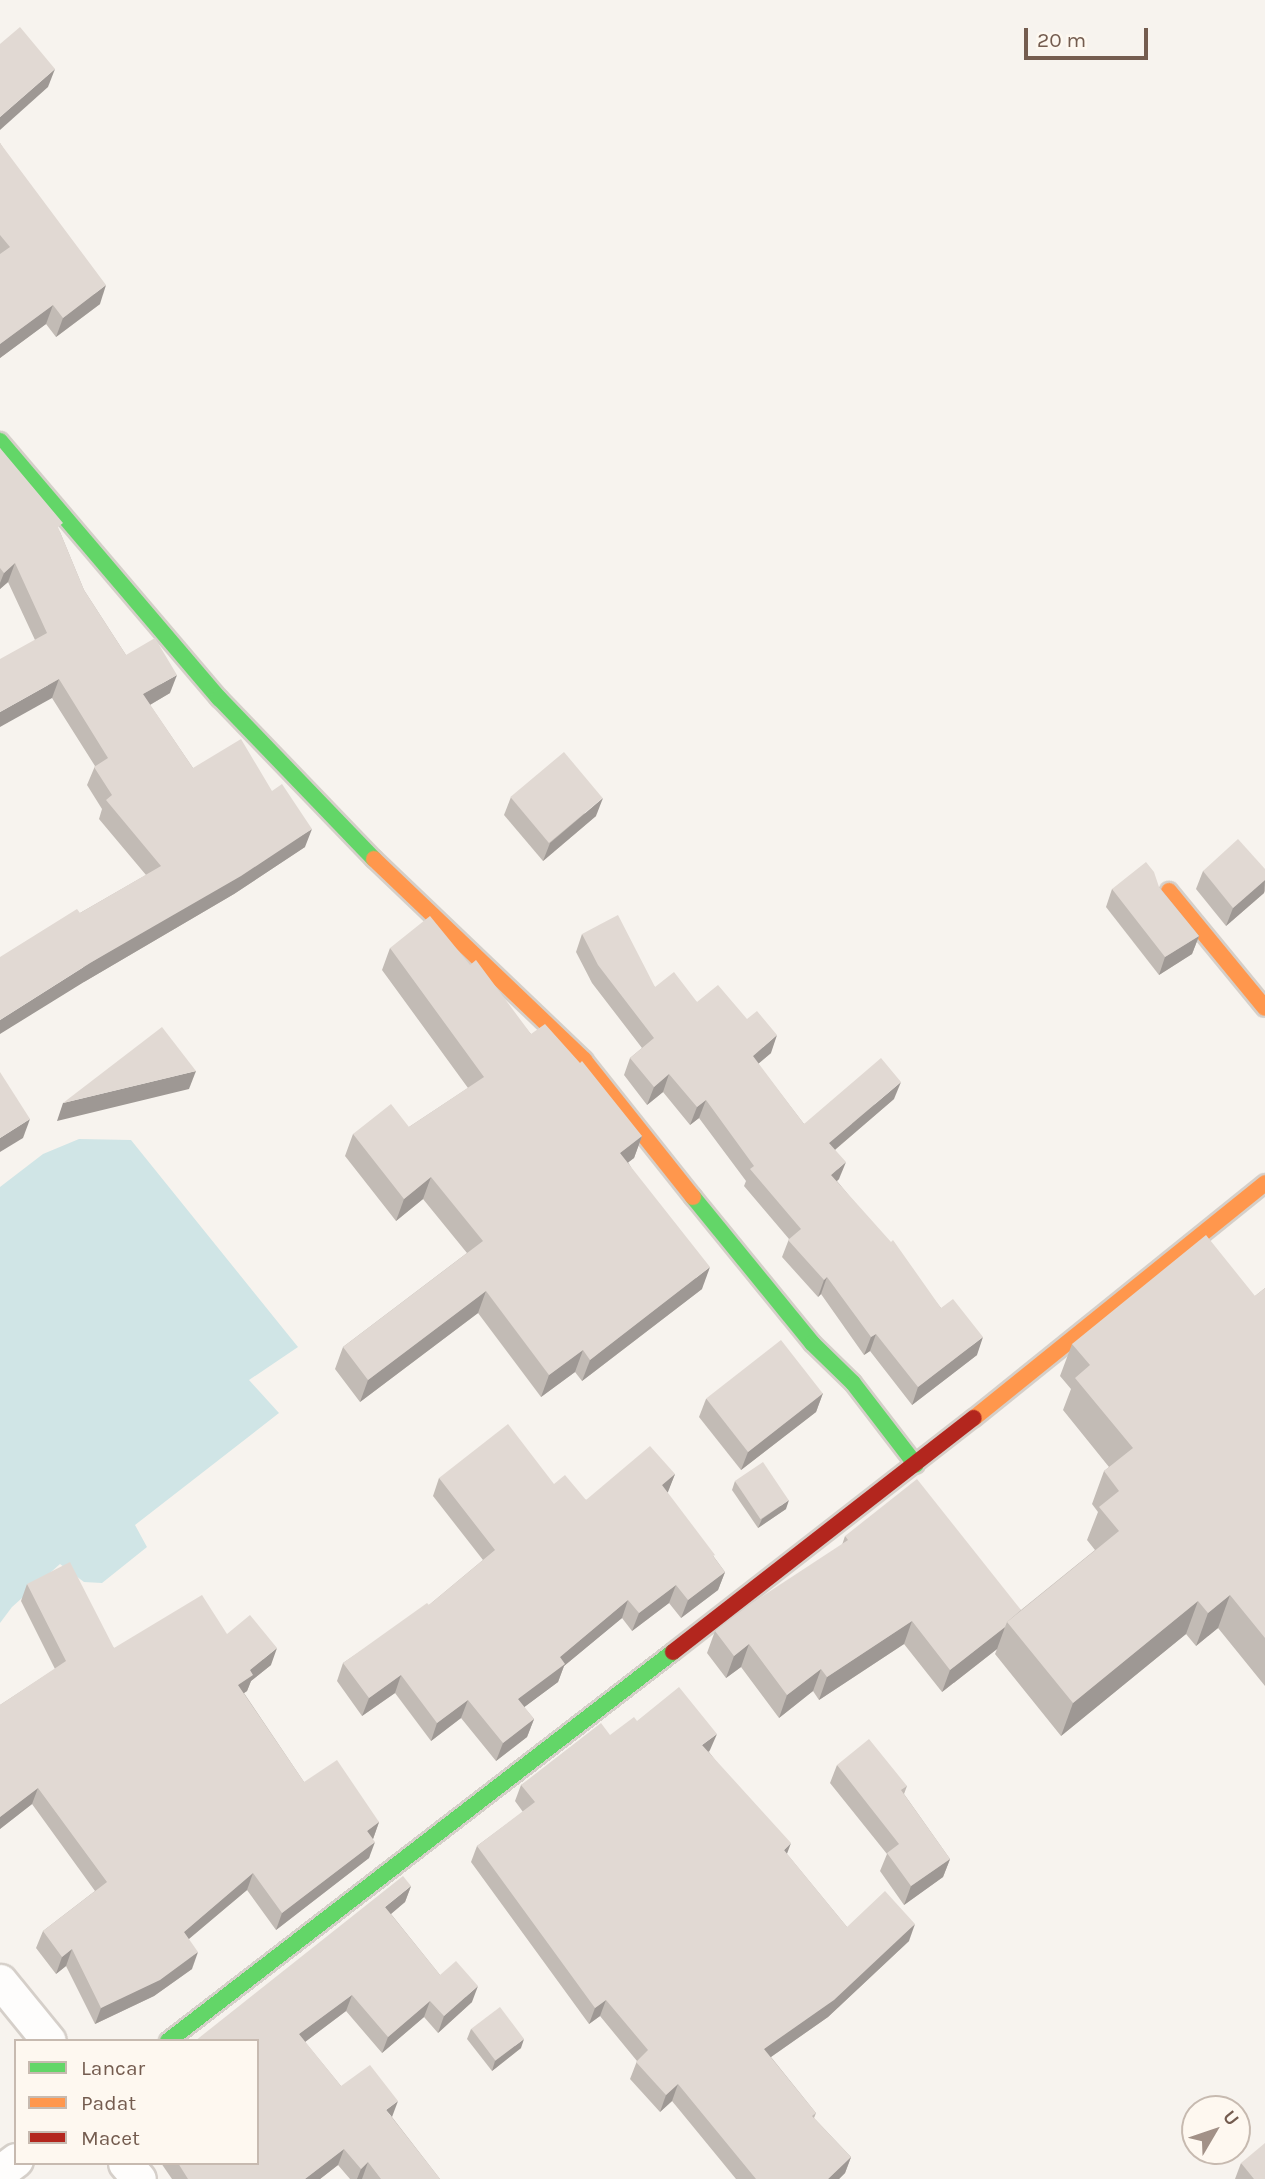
<!DOCTYPE html>
<style>
body{margin:0}
#map{position:relative;width:1265px;height:2179px;overflow:hidden;background:#f7f3ee;font-family:Karla,sans-serif}
div>[style]{position:absolute}
[style*='--x']{left:calc(var(--x)*1px);top:calc(var(--y)*1px);width:calc(var(--w)*1px);rotate:calc(var(--a)*1deg)}
.water>*{inset:0;background:#d0e5e6}
.roads{filter:drop-shadow(2px 0 #d5cfc9) drop-shadow(-2px 0 #d5cfc9) drop-shadow(0 2px #d5cfc9) drop-shadow(0 -2px #d5cfc9)}
.street>*{height:33px;margin:-16.5px;padding:0 16.5px;transform-origin:16.5px;border-radius:16.5px;background:#fefdfc}
.fast>*{height:16px;margin:-8px;padding:0 8px;transform-origin:8px;border-radius:8px;background:#63d668}
.slow>*{height:16px;margin:-8px;padding:0 8px;transform-origin:8px;border-radius:8px;background:#ff974d}
.jam>*{height:16px;margin:-8px;padding:0 8px;transform-origin:8px;border-radius:8px;background:#b3261e}
.wall>*{inset:0;background:#c2bbb5}
.shaded-wall>*{inset:0;background:#9e9894}
.building>*{inset:0;background:#e1d9d3;transform-origin:0 0}
span{translate:-50% -50%;white-space:nowrap;text-align:center;line-height:1.15;-webkit-text-stroke:6px #fef8f0;paint-order:stroke}
.legend{position:absolute;left:14px;top:2039px;width:245px;height:126px;box-sizing:border-box;background:#fef8f0;border:2px solid #c7bab0;margin:0;padding:9px 12px;list-style:none;font-size:21px;color:#745c4f}
.legend li{display:flex;align-items:center;gap:14px;height:35px}
.legend b{width:35px;border:2px solid #c7bab0}
.north{position:absolute;left:1181px;top:2095px;width:70px;height:70px;box-sizing:border-box;background:#fef8f0;border:2px solid #c7bab0;border-radius:50%;rotate:51deg;font-size:19px;font-weight:700;line-height:28px;text-align:center;color:#745c4f}
.north::after{content:'';display:block;margin:auto;width:24px;height:32px;background:#a29187;clip-path:polygon(50% 0,100% 100%,50% 72%,0 100%)}
.scale{position:absolute;left:1024px;top:28px;width:124px;height:32px;box-sizing:border-box;border:4px solid #745c4f;border-top:0;padding-left:9px;font-size:21px;line-height:24px;white-space:nowrap;color:#745c4f;-webkit-text-stroke:5px #fef8f0;paint-order:stroke}
</style>
<div id="map">
<div class="water">
<div style="clip-path:polygon(79px 1139px,131px 1140px,298px 1347px,249px 1380px,279px 1413px,135px 1525px,147px 1547px,102px 1583px,84px 1582px,60px 1564px,12px 1607px,0 1623px,0 1187px,43px 1154px)"></div>
</div>
<div class="roads">
<div class="street">
<div style="--x:0;--y:1981;--w:77;--a:50.8"></div>
<div style="--x:125;--y:2163;--w:21;--a:49"></div>
<div style="--x:0;--y:2172;--w:20;--a:-37"></div>
</div>
<div class="fast">
<div style="--x:0;--y:441;--w:338;--a:49.6"></div>
<div style="--x:219;--y:698;--w:223;--a:46.1"></div>
<div style="--x:693;--y:1197;--w:188;--a:50.8"></div>
<div style="--x:812;--y:1343;--w:57;--a:44.3"></div>
<div style="--x:853;--y:1383;--w:103;--a:52.5"></div>
<div style="--x:168;--y:2041;--w:637;--a:-37.61"></div>
</div>
<div class="slow">
<div style="--x:374;--y:859;--w:291;--a:43.7"></div>
<div style="--x:584;--y:1060;--w:175;--a:51.5"></div>
<div style="--x:1169;--y:891;--w:151;--a:50.6"></div>
<div style="--x:974;--y:1418;--w:374;--a:-38.9"></div>
</div>
<div class="jam">
<div style="--x:673;--y:1652;--w:381;--a:-37.9"></div>
</div>
</div>
<div class="wall">
<div style="clip-path:polygon(0 143px,100px 304px,56px 337px,46px 324px,0 358px)"></div>
<div style="clip-path:polygon(0 448px,60px 532px,84px 590px,126px 655px,170px 693px,150px 705px,193px 768px,305px 847px,234px 894px,84px 982px,80px 913px,146px 875px,99px 819px,102px 809px,87px 785px,95px 766px,52px 698px,35px 640px,8px 582px,0 589px)"></div>
<div style="clip-path:polygon(511px 797px,596px 816px,543px 861px,504px 815px)"></div>
<div style="clip-path:polygon(1265px 869px,1265px 891px,1264px 893px,1226px 926px,1196px 889px,1203px 871px)"></div>
<div style="clip-path:polygon(1159px 887px,1199px 936px,1192px 954px,1159px 975px,1106px 907px,1112px 889px)"></div>
<div style="clip-path:polygon(582px 934px,655px 987px,697px 1002px,771px 1053px,758px 1064px,804px 1124px,894px 1099px,835px 1150px,839px 1179px,837px 1181px,941px 1308px,977px 1355px,912px 1405px,870px 1351px,864px 1355px,821px 1294px,818px 1297px,782px 1257px,789px 1239px,744px 1186px,746px 1181px,699px 1118px,690px 1125px,663px 1092px,647px 1105px,624px 1075px,630px 1058px,642px 1048px,592px 983px,576px 952px)"></div>
<div style="clip-path:polygon(390px 948px,470px 965px,531px 1034px,642px 1136px,634px 1158px,628px 1162px,702px 1289px,582px 1381px,575px 1372px,541px 1397px,478px 1313px,360px 1402px,335px 1369px,343px 1347px,467px 1253px,423px 1199px,396px 1221px,345px 1156px,353px 1134px,409px 1127px,468px 1088px,382px 970px)"></div>
<div style="clip-path:polygon(1265px 1288px,1265px 1686px,1218px 1628px,1196px 1646px,1186px 1634px,1061px 1736px,995px 1654px,997px 1649px,942px 1692px,904px 1644px,819px 1700px,813px 1691px,779px 1718px,741px 1667px,726px 1678px,707px 1653px,715px 1631px,842px 1545px,845px 1536px,1021px 1610px,1095px 1550px,1087px 1540px,1098px 1512px,1092px 1504px,1104px 1471px,1109px 1467px,1063px 1410px,1071px 1389px,1060px 1376px,1072px 1344px,1255px 1296px)"></div>
<div style="clip-path:polygon(823px 1393px,816px 1412px,741px 1470px,699px 1417px,706px 1399px)"></div>
<div style="clip-path:polygon(675px 1474px,667px 1493px,725px 1572px,718px 1590px,681px 1618px,669px 1603px,632px 1631px,622px 1618px,564px 1666px,558px 1682px,524px 1707px,534px 1719px,527px 1737px,496px 1761px,461px 1718px,431px 1741px,395px 1693px,362px 1716px,337px 1681px,343px 1663px,429px 1605px,483px 1560px,433px 1496px,439px 1478px,554px 1484px,586px 1500px)"></div>
<div style="clip-path:polygon(735px 1481px,786px 1509px,758px 1528px,732px 1490px)"></div>
<div style="clip-path:polygon(27px 1584px,114px 1648px,227px 1634px,271px 1665px,251px 1681px,247px 1691px,244px 1693px,304px 1782px,379px 1822px,373px 1839px,369px 1858px,276px 1930px,247px 1890px,189px 1939px,192px 1969px,154px 1996px,95px 2024px,66px 1966px,56px 1974px,36px 1948px,43px 1931px,95px 1891px,32px 1804px,0 1829px,0 1705px,55px 1669px,21px 1601px)"></div>
<div style="clip-path:polygon(637px 1721px,710px 1750px,709px 1752px,787px 1854px,847px 1927px,909px 1941px,828px 2017px,771px 2057px,816px 2113px,814px 2118px,851px 2157px,845px 2173px,839px 2179px,736px 2179px,672px 2101px,660px 2112px,630px 2079px,637px 2061px,600px 2016px,589px 2024px,471px 1862px,477px 1846px,523px 1812px,515px 1801px,521px 1785px)"></div>
<div style="clip-path:polygon(837px 1765px,907px 1786px,904px 1794px,950px 1859px,943px 1877px,904px 1905px,880px 1871px,887px 1854px,830px 1783px)"></div>
<div style="clip-path:polygon(411px 1886px,405px 1902px,391px 1914px,440px 1975px,472px 2002px,438px 2033px,424px 2017px,382px 2053px,346px 2011px,305px 2042px,341px 2086px,392px 2117px,440px 2179px,350px 2179px,338px 2165px,320px 2179px,172px 2179px,161px 2163px,257px 2163px,257px 2041px)"></div>
<div style="clip-path:polygon(471px 2029px,521px 2048px,492px 2071px,467px 2039px)"></div>
<div style="clip-path:polygon(1241px 2163px,1265px 2179px,1235px 2179px)"></div>
</div>
<div class="shaded-wall">
<div style="clip-path:polygon(55px 69px,48px 87px,0 130px,0 117px)"></div>
<div style="clip-path:polygon(106px 285px,100px 304px,56px 337px,63px 318px)"></div>
<div style="clip-path:polygon(53px 305px,46px 324px,0 358px,0 344px)"></div>
<div style="clip-path:polygon(15px 563px,8px 582px,0 589px,0 583px,4px 573px)"></div>
<div style="clip-path:polygon(177px 675px,170px 693px,136px 713px,143px 694px)"></div>
<div style="clip-path:polygon(59px 679px,52px 698px,0 727px,0 712px)"></div>
<div style="clip-path:polygon(603px 798px,596px 816px,543px 861px,550px 843px)"></div>
<div style="clip-path:polygon(312px 829px,305px 847px,234px 894px,84px 982px,0 1034px,0 1020px,90px 963px)"></div>
<div style="clip-path:polygon(1265px 880px,1264px 893px,1226px 926px,1233px 908px)"></div>
<div style="clip-path:polygon(1199px 936px,1192px 954px,1159px 975px,1165px 957px)"></div>
<div style="clip-path:polygon(777px 1035px,771px 1053px,746px 1074px,753px 1056px)"></div>
<div style="clip-path:polygon(196px 1071px,189px 1089px,57px 1121px,63px 1103px)"></div>
<div style="clip-path:polygon(669px 1074px,663px 1092px,647px 1105px,654px 1087px)"></div>
<div style="clip-path:polygon(901px 1082px,894px 1099px,823px 1160px,829px 1143px)"></div>
<div style="clip-path:polygon(706px 1100px,699px 1118px,690px 1125px,697px 1107px)"></div>
<div style="clip-path:polygon(30px 1119px,23px 1138px,0 1152px,0 1138px)"></div>
<div style="clip-path:polygon(642px 1136px,634px 1158px,612px 1175px,620px 1153px)"></div>
<div style="clip-path:polygon(846px 1162px,839px 1179px,824px 1192px,831px 1175px)"></div>
<div style="clip-path:polygon(431px 1177px,423px 1199px,396px 1221px,404px 1199px)"></div>
<div style="clip-path:polygon(710px 1267px,702px 1289px,582px 1381px,590px 1360px)"></div>
<div style="clip-path:polygon(827px 1277px,821px 1294px,818px 1297px,824px 1280px)"></div>
<div style="clip-path:polygon(486px 1291px,478px 1313px,360px 1402px,368px 1380px)"></div>
<div style="clip-path:polygon(876px 1334px,870px 1351px,864px 1355px,871px 1337px)"></div>
<div style="clip-path:polygon(983px 1337px,977px 1355px,912px 1405px,918px 1387px)"></div>
<div style="clip-path:polygon(583px 1350px,575px 1372px,541px 1397px,549px 1375px)"></div>
<div style="clip-path:polygon(823px 1393px,816px 1412px,741px 1470px,748px 1452px)"></div>
<div style="clip-path:polygon(675px 1474px,668px 1492px,655px 1503px,662px 1485px)"></div>
<div style="clip-path:polygon(789px 1500px,786px 1509px,758px 1528px,762px 1519px)"></div>
<div style="clip-path:polygon(725px 1572px,718px 1590px,681px 1618px,688px 1600px)"></div>
<div style="clip-path:polygon(676px 1585px,669px 1603px,632px 1631px,639px 1613px)"></div>
<div style="clip-path:polygon(1230px 1595px,1218px 1628px,1196px 1646px,1208px 1613px)"></div>
<div style="clip-path:polygon(628px 1600px,622px 1618px,564px 1666px,558px 1682px,511px 1717px,518px 1699px,560px 1657px)"></div>
<div style="clip-path:polygon(1198px 1601px,1186px 1634px,1061px 1736px,1073px 1703px)"></div>
<div style="clip-path:polygon(912px 1621px,904px 1644px,819px 1700px,827px 1677px)"></div>
<div style="clip-path:polygon(1005px 1627px,997px 1649px,942px 1692px,950px 1670px)"></div>
<div style="clip-path:polygon(749px 1644px,741px 1667px,726px 1678px,734px 1656px)"></div>
<div style="clip-path:polygon(277px 1648px,271px 1665px,251px 1681px,247px 1691px,232px 1701px,238px 1685px,250px 1670px)"></div>
<div style="clip-path:polygon(821px 1669px,813px 1691px,779px 1718px,787px 1695px)"></div>
<div style="clip-path:polygon(401px 1675px,395px 1693px,362px 1716px,369px 1698px)"></div>
<div style="clip-path:polygon(468px 1700px,461px 1718px,431px 1741px,437px 1723px)"></div>
<div style="clip-path:polygon(534px 1719px,527px 1737px,496px 1761px,503px 1743px)"></div>
<div style="clip-path:polygon(717px 1734px,710px 1750px,696px 1762px,702px 1745px)"></div>
<div style="clip-path:polygon(38px 1788px,32px 1804px,0 1829px,0 1817px)"></div>
<div style="clip-path:polygon(379px 1822px,373px 1839px,367px 1831px)"></div>
<div style="clip-path:polygon(375px 1842px,369px 1858px,276px 1930px,282px 1913px)"></div>
<div style="clip-path:polygon(791px 1843px,785px 1859px,784px 1850px)"></div>
<div style="clip-path:polygon(950px 1859px,943px 1877px,904px 1905px,911px 1886px)"></div>
<div style="clip-path:polygon(253px 1873px,247px 1890px,178px 1948px,184px 1932px)"></div>
<div style="clip-path:polygon(411px 1886px,405px 1902px,379px 1924px,385px 1907px)"></div>
<div style="clip-path:polygon(915px 1924px,909px 1941px,828px 2017px,758px 2066px,764px 2049px)"></div>
<div style="clip-path:polygon(72px 1949px,66px 1966px,56px 1974px,62px 1957px)"></div>
<div style="clip-path:polygon(198px 1952px,192px 1969px,154px 1996px,95px 2024px,101px 2008px)"></div>
<div style="clip-path:polygon(478px 1986px,472px 2002px,438px 2033px,444px 2016px)"></div>
<div style="clip-path:polygon(352px 1995px,346px 2011px,293px 2051px,299px 2034px)"></div>
<div style="clip-path:polygon(606px 2000px,600px 2016px,589px 2024px,595px 2008px)"></div>
<div style="clip-path:polygon(430px 2001px,424px 2017px,382px 2053px,388px 2037px)"></div>
<div style="clip-path:polygon(524px 2039px,521px 2048px,492px 2071px,495px 2061px)"></div>
<div style="clip-path:polygon(678px 2084px,672px 2101px,660px 2112px,666px 2095px)"></div>
<div style="clip-path:polygon(398px 2101px,392px 2117px,386px 2110px)"></div>
<div style="clip-path:polygon(344px 2149px,338px 2165px,320px 2179px,305px 2179px)"></div>
<div style="clip-path:polygon(851px 2157px,845px 2173px,839px 2179px,828px 2179px)"></div>
<div style="clip-path:polygon(368px 2162px,362px 2179px,357px 2179px,361px 2169px)"></div>
</div>
<div class="building">
<div style="clip-path:polygon(20px 27px,55px 69px,0 117px,0 44px)"></div>
<div style="clip-path:polygon(0 143px,106px 285px,63px 318px,53px 305px,0 344px,0 254px,10px 247px,0 235px)"></div>
<div style="clip-path:polygon(0 448px,63px 523px,58px 527px,84px 590px,126px 655px,155px 638px,177px 675px,143px 694px,193px 768px,241px 739px,272px 791px,282px 784px,312px 829px,241px 876px,90px 963px,0 1020px,0 957px,77px 909px,80px 913px,161px 866px,106px 800px,112px 795px,94px 767px,108px 758px,59px 679px,0 712px,0 659px,47px 633px,15px 563px,4px 573px,0 568px)"></div>
<div style="left:564px;top:752px;width:60px;height:70px;rotate:50deg"></div>
<div style="clip-path:polygon(1238px 839px,1265px 869px,1265px 880px,1233px 908px,1203px 871px)"></div>
<div style="clip-path:polygon(1146px 862px,1154px 872px,1159px 887px,1199px 936px,1165px 957px,1112px 889px)"></div>
<div style="clip-path:polygon(618px 915px,655px 987px,674px 972px,697px 1002px,718px 985px,747px 1019px,757px 1011px,777px 1035px,753px 1056px,804px 1124px,881px 1058px,901px 1082px,829px 1143px,846px 1162px,831px 1175px,891px 1242px,893px 1240px,941px 1308px,953px 1299px,983px 1337px,918px 1387px,876px 1334px,871px 1337px,827px 1277px,824px 1280px,788px 1240px,801px 1229px,750px 1169px,754px 1166px,706px 1100px,697px 1107px,669px 1074px,654px 1087px,630px 1058px,654px 1038px,598px 965px,582px 934px)"></div>
<div style="clip-path:polygon(430px 916px,470px 965px,476px 960px,531px 1034px,545px 1024px,580px 1063px,582px 1061px,642px 1136px,620px 1153px,710px 1267px,590px 1360px,583px 1350px,549px 1375px,486px 1291px,368px 1380px,343px 1347px,483px 1241px,431px 1177px,404px 1199px,353px 1134px,391px 1104px,409px 1127px,484px 1077px,390px 948px)"></div>
<div style="clip-path:polygon(162px 1027px,196px 1071px,63px 1103px)"></div>
<div style="clip-path:polygon(0 1072px,30px 1119px,0 1138px)"></div>
<div style="clip-path:polygon(1206px 1235px,1255px 1296px,1265px 1288px,1265px 1638px,1230px 1595px,1208px 1613px,1198px 1601px,1073px 1703px,1007px 1622px,1119px 1531px,1099px 1507px,1119px 1491px,1104px 1471px,1133px 1448px,1075px 1378px,1090px 1365px,1072px 1344px)"></div>
<div style="left:781px;top:1340px;width:68px;height:95px;rotate:52deg"></div>
<div style="clip-path:polygon(508px 1424px,554px 1484px,565px 1475px,586px 1500px,650px 1446px,675px 1474px,662px 1485px,715px 1555px,713px 1556px,725px 1572px,688px 1600px,676px 1585px,639px 1613px,628px 1600px,560px 1657px,565px 1664px,518px 1699px,534px 1719px,503px 1743px,468px 1700px,437px 1723px,401px 1675px,369px 1698px,343px 1663px,427px 1603px,429px 1605px,495px 1550px,439px 1478px)"></div>
<div style="left:763px;top:1462px;width:46px;height:34px;rotate:56deg"></div>
<div style="clip-path:polygon(917px 1479px,1021px 1610px,1007px 1622px,1005px 1627px,950px 1670px,912px 1621px,827px 1677px,821px 1669px,787px 1695px,749px 1644px,734px 1656px,715px 1631px,752px 1603px,848px 1540px,845px 1536px)"></div>
<div style="clip-path:polygon(70px 1562px,114px 1648px,202px 1595px,227px 1634px,250px 1615px,277px 1648px,250px 1670px,253px 1675px,238px 1685px,304px 1782px,337px 1760px,379px 1822px,367px 1831px,375px 1842px,282px 1913px,253px 1873px,184px 1932px,198px 1952px,160px 1980px,101px 2008px,72px 1949px,62px 1957px,43px 1931px,107px 1882px,38px 1788px,0 1817px,0 1705px,66px 1661px,27px 1584px)"></div>
<div style="clip-path:polygon(679px 1687px,717px 1734px,702px 1745px,791px 1843px,784px 1850px,847px 1927px,885px 1891px,915px 1924px,834px 2000px,764px 2049px,816px 2113px,812px 2116px,851px 2157px,828px 2179px,756px 2179px,678px 2084px,666px 2095px,636px 2062px,648px 2050px,606px 2000px,595px 2008px,477px 1846px,535px 1802px,521px 1785px,601px 1723px,610px 1735px,634px 1717px,637px 1721px)"></div>
<div style="clip-path:polygon(869px 1739px,907px 1786px,901px 1790px,950px 1859px,911px 1886px,887px 1853px,899px 1844px,837px 1765px)"></div>
<div style="clip-path:polygon(403px 1876px,411px 1886px,385px 1907px,440px 1975px,456px 1961px,478px 1986px,444px 2016px,430px 2001px,388px 2037px,352px 1995px,299px 2034px,341px 2086px,370px 2065px,398px 2101px,386px 2110px,440px 2179px,381px 2179px,368px 2162px,361px 2169px,344px 2149px,305px 2179px,188px 2179px,178px 2163px,257px 2163px,257px 2041px,195px 2041px)"></div>
<div style="left:500px;top:2007px;width:40px;height:36px;rotate:53deg"></div>
<div style="clip-path:polygon(1265px 2143px,1265px 2179px,1254px 2179px,1241px 2163px)"></div>
</div>
<ul class="legend">
<li><b style="height:9px;background:#63d668"></b>Lancar</li>
<li><b style="height:9px;background:#ff974d"></b>Padat</li>
<li><b style="height:9px;background:#b3261e"></b>Macet</li>
</ul>
<div class="north">U</div>
<div class="scale">20 m</div>
</div>
